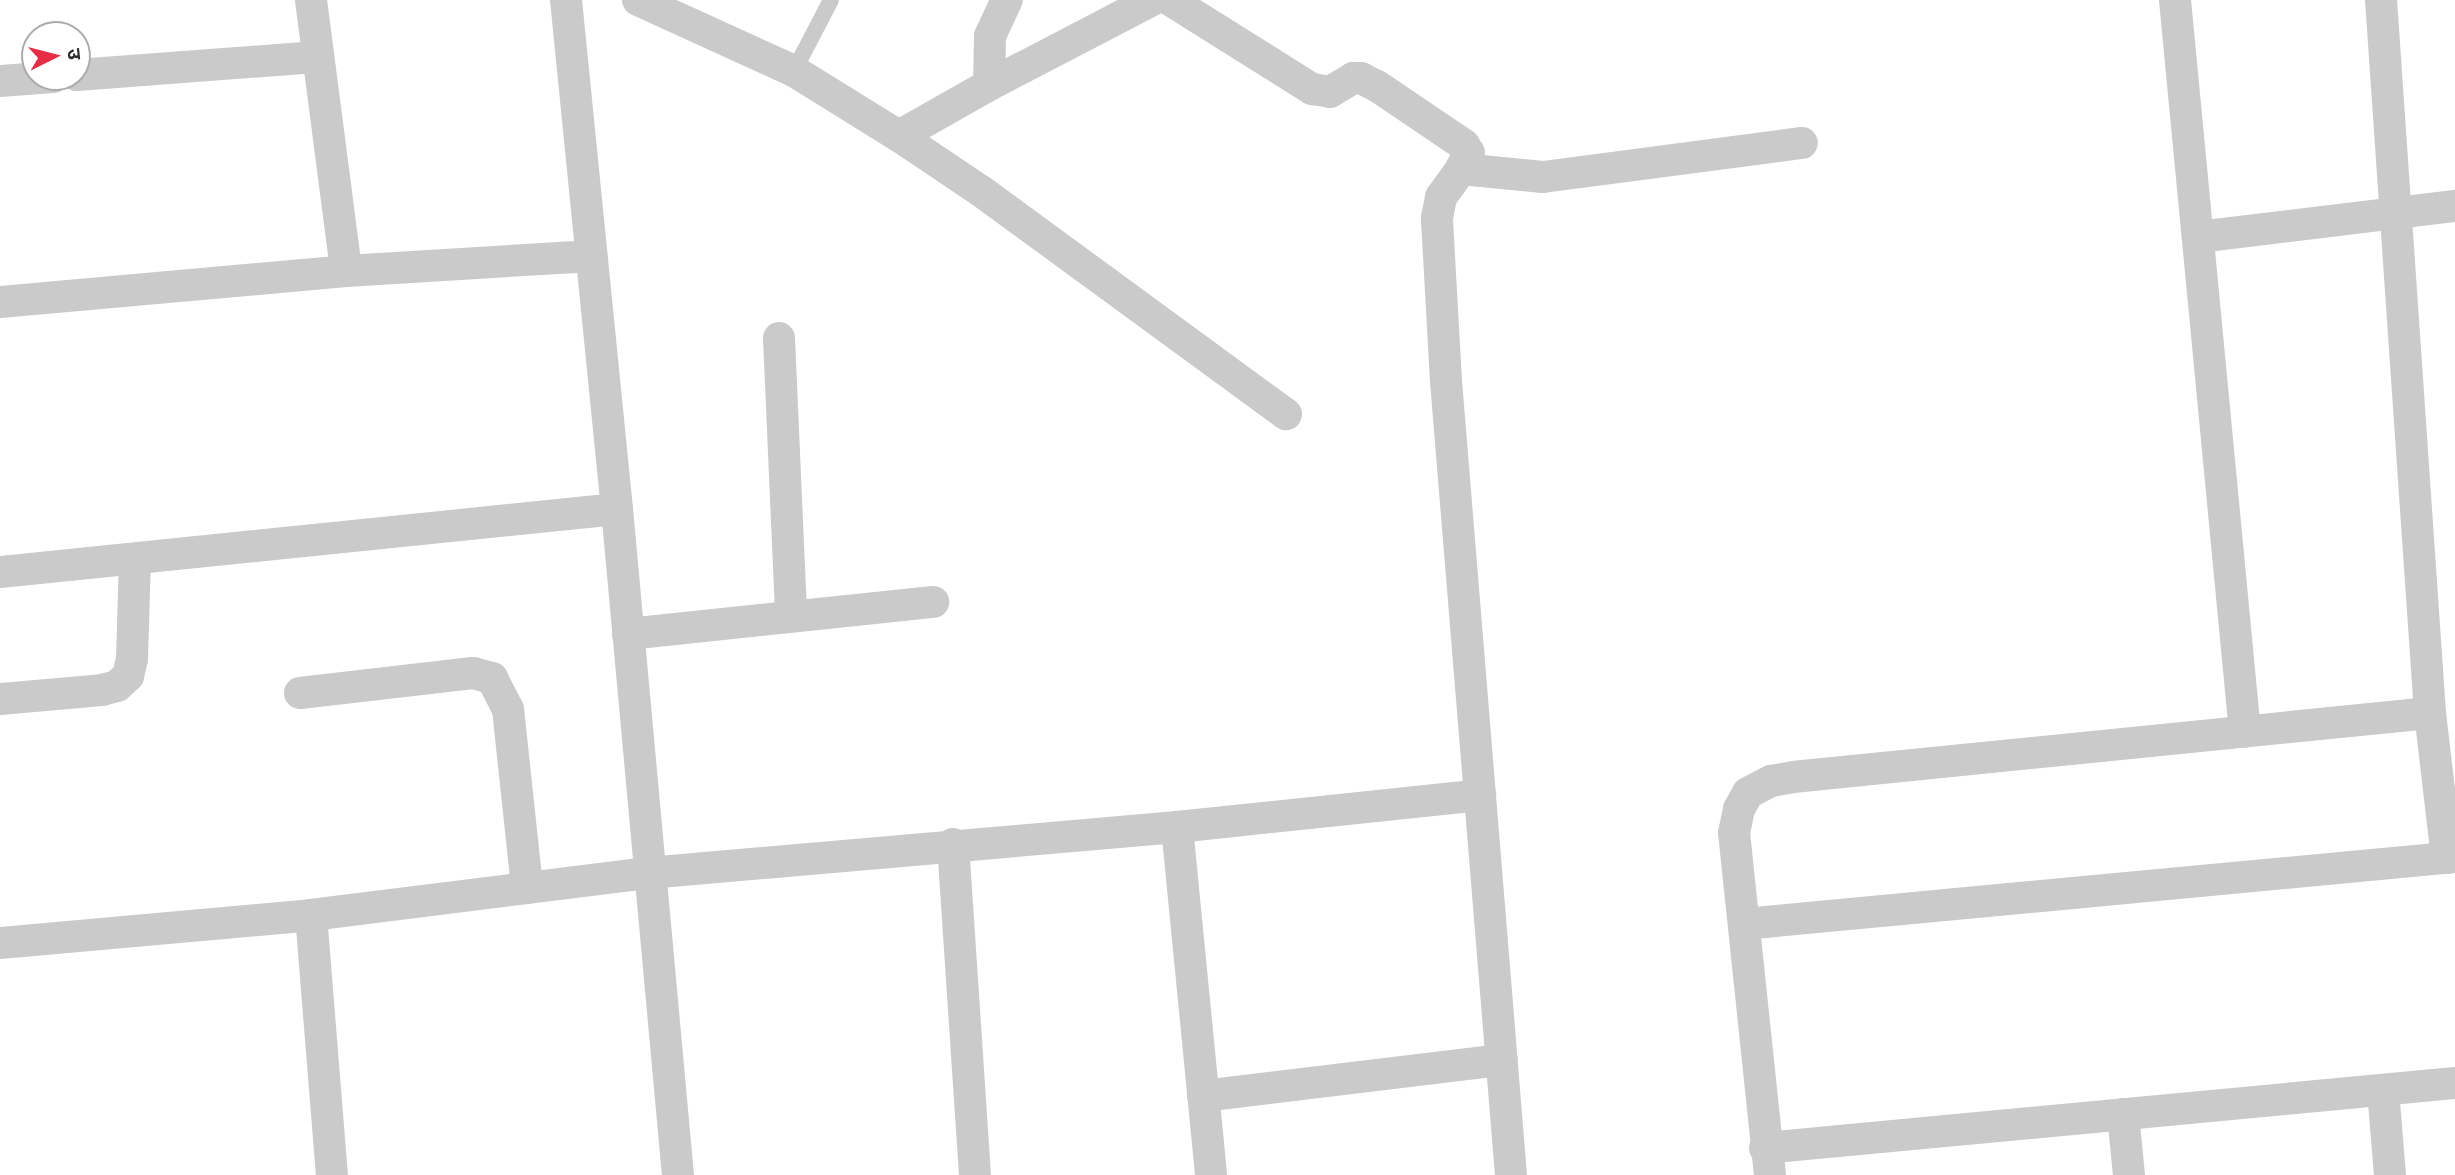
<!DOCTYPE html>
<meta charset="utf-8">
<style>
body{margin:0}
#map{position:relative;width:2455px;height:1175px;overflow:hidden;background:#fff;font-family:"Asap Condensed","Noto Sans Devanagari",sans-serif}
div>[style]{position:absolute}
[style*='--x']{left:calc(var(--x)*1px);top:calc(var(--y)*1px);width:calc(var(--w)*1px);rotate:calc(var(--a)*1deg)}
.service>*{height:16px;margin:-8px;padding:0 8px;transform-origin:8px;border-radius:8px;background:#cacaca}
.minor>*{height:32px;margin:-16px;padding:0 16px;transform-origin:16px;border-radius:16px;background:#cacaca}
span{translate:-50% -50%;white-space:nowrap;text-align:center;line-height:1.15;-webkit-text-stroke:7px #fff;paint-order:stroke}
.north{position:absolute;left:21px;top:21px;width:70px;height:70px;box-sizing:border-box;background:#fff;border:2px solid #ababab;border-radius:50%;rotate:84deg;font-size:19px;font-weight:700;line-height:28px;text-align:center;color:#2d2d2d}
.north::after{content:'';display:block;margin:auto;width:24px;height:32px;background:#e82c46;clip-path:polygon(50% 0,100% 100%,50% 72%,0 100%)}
</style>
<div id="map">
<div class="service">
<div style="--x:794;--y:71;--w:80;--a:-62.5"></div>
</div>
<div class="minor">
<div style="--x:311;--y:0;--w:273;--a:82.6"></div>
<div style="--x:566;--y:0;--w:512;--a:84.28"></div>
<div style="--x:617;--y:509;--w:669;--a:84.77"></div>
<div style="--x:638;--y:0;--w:171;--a:24.5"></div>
<div style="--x:794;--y:71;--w:123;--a:31.8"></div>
<div style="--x:899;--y:136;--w:99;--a:33.9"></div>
<div style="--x:981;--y:191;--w:378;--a:36.2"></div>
<div style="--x:1170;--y:0;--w:168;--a:32.1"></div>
<div style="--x:1312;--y:89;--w:18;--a:9"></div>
<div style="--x:1330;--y:92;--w:27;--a:-31"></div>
<div style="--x:1353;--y:78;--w:8;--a:0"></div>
<div style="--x:1361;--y:78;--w:18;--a:27"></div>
<div style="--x:1377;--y:86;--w:105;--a:34.1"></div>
<div style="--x:1464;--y:145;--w:9;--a:58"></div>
<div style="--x:1469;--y:153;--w:18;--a:117"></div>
<div style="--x:2175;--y:0;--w:735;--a:84.54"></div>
<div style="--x:77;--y:75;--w:240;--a:-4.3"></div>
<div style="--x:0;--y:81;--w:53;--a:-4.3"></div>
<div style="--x:989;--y:85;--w:49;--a:-88.8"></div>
<div style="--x:990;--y:36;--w:40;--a:-65"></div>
<div style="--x:899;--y:136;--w:103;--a:-29.5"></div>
<div style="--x:989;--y:85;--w:184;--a:-27.5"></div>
<div style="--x:2198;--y:237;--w:259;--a:-6.9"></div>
<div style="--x:0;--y:302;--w:347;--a:-5.1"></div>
<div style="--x:346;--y:271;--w:246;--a:-3.5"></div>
<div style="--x:779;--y:338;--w:277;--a:87.5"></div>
<div style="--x:0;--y:572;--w:620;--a:-5.83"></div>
<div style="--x:628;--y:634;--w:307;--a:-6"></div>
<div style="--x:300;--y:693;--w:174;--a:-6.6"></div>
<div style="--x:473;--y:673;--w:20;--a:15"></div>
<div style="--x:492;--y:678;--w:35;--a:63"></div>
<div style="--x:508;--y:709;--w:180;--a:83.9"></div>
<div style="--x:0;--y:699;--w:102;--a:-5"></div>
<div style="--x:102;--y:690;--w:16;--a:-15"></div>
<div style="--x:117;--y:686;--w:15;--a:-42"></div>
<div style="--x:128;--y:676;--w:17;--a:-77"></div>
<div style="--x:132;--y:659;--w:99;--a:-88.3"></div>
<div style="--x:2430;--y:713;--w:146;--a:83.3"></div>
<div style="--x:1177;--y:827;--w:350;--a:84.4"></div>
<div style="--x:953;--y:844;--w:332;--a:86.2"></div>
<div style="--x:311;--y:915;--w:261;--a:85.4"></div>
<div style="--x:1744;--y:924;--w:714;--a:-5.38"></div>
<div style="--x:0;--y:943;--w:312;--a:-5.1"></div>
<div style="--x:311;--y:915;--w:340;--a:-7.1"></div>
<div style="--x:648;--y:873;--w:531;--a:-4.97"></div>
<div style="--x:1177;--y:827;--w:305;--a:-6"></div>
<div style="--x:2383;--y:1090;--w:85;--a:85.3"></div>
<div style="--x:1203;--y:1096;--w:301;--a:-6.9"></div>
<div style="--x:2123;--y:1114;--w:61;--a:84.4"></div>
<div style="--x:1765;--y:1148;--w:693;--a:-5.38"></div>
<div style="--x:1511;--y:1175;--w:797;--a:-94.68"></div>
<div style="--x:1446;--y:381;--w:163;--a:-93.2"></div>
<div style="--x:1437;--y:218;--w:21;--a:-79"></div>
<div style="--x:1441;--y:197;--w:34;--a:-54"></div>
<div style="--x:1461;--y:169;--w:82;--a:5.6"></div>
<div style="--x:1543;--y:177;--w:261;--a:-7.5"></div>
<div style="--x:1770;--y:1175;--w:344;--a:-96"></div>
<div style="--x:1734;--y:833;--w:25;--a:-78"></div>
<div style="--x:1739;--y:809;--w:18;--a:-61"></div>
<div style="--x:1748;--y:793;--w:26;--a:-28"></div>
<div style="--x:1771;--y:781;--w:22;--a:-10"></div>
<div style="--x:1793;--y:777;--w:640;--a:-5.74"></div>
<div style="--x:2430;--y:713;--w:715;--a:-93.93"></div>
</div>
<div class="north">उ</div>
</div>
